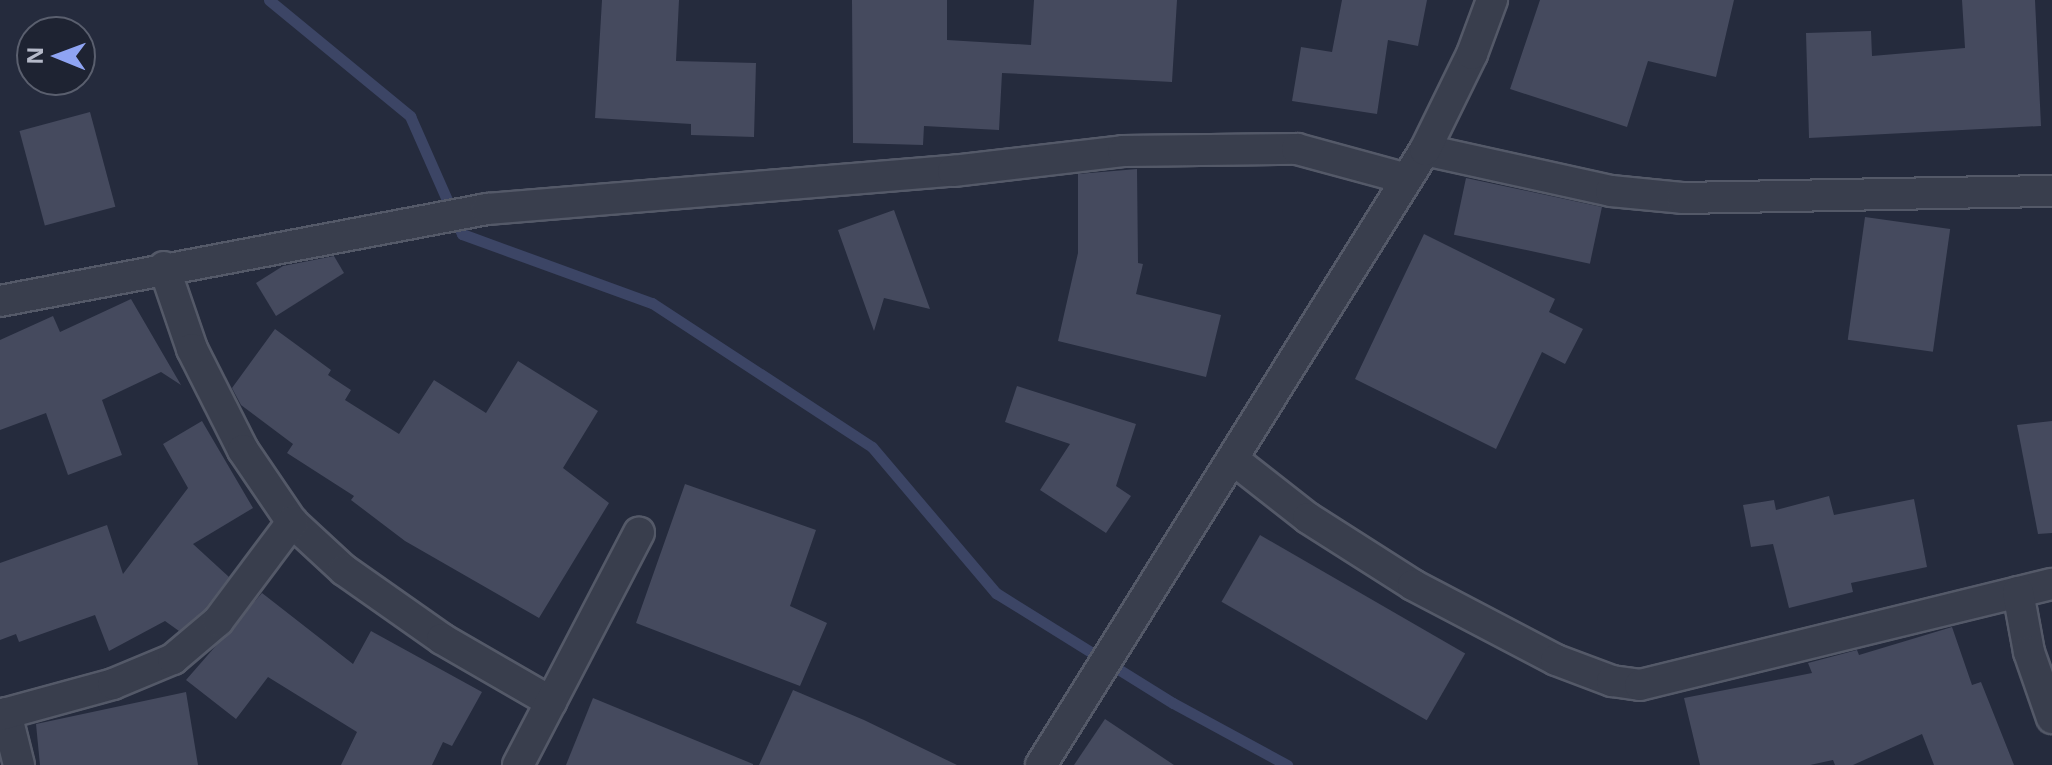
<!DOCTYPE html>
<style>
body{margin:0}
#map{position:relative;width:2052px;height:765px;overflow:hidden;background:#252b3d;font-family:"Open Sans",sans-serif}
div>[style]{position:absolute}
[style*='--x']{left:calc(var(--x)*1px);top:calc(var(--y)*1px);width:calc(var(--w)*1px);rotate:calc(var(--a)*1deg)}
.stream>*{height:11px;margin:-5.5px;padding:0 5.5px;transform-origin:5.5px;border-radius:5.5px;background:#3c4565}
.building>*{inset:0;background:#454a5e;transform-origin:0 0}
.roads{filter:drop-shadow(2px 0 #545968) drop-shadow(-2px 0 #545968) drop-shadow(0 2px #545968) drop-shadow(0 -2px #545968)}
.minor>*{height:30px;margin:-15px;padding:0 15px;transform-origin:15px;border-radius:15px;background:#393e4d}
span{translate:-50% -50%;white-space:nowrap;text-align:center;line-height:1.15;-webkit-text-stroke:7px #1e2332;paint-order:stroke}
.north{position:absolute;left:16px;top:16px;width:80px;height:80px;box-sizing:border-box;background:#1e2332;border:2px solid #5a5f6e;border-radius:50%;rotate:271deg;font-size:22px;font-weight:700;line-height:32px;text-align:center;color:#b5b9c8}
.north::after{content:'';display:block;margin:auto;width:28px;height:36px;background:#8fa4f3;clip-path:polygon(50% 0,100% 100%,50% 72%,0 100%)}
</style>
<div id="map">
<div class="stream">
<div style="--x:269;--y:0;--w:183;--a:39.4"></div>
<div style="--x:410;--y:116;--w:129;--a:66.2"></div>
<div style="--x:462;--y:234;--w:202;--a:20"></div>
<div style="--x:652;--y:303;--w:263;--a:33.2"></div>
<div style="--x:872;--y:447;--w:192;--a:49.7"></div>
<div style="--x:996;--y:593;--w:208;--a:31.9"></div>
<div style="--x:1173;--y:703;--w:130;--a:28.5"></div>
</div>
<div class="building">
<div style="clip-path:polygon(602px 0,679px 0,676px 61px,756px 63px,754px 137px,691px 135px,691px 124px,595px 118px)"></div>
<div style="clip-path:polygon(852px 0,947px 0,947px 40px,1031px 45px,1034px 0,1177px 0,1172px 82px,1002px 73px,999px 130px,924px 126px,923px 145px,853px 143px)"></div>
<div style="clip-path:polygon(1342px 0,1427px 0,1418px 46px,1388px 40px,1377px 114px,1292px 101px,1301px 47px,1332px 52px)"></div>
<div style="clip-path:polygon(1540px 0,1734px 0,1716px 77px,1648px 61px,1627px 127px,1510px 89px)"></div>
<div style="clip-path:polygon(1962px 0,2035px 0,2041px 126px,1809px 138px,1806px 33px,1871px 31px,1872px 56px,1965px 48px)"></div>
<div style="left:90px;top:112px;width:98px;height:73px;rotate:75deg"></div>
<div style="clip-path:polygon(1137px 169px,1138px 263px,1143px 264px,1136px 294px,1221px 315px,1206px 377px,1058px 341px,1078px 253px,1078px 174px)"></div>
<div style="left:1466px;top:178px;width:139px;height:58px;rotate:12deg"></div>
<div style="clip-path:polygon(894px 210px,930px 309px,884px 298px,874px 331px,838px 230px)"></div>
<div style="left:1865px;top:217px;width:86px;height:124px;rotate:8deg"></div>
<div style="clip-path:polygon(1424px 234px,1555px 299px,1549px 312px,1583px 329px,1565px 364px,1542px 352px,1496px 449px,1355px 379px)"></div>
<div style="clip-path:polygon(334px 256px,344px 273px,276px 316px,256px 283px,283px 266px)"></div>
<div style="clip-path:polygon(131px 299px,181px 385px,161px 372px,102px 400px,122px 455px,68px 475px,46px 413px,0 430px,0 340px,53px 316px,60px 332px)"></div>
<div style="clip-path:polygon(275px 329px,331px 370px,328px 375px,351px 390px,345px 400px,399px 434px,434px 380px,486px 413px,518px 361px,598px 411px,563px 468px,609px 503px,539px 618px,405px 541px,351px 500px,354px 496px,287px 453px,293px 444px,241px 405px,232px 388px)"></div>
<div style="clip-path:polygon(1017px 386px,1136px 424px,1116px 486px,1131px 496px,1106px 533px,1040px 490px,1070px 444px,1005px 422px)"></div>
<div style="clip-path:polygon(202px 421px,253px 508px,193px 544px,229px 577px,205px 609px,179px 631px,165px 621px,109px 651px,95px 615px,19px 642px,16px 634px,0 640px,0 563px,107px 525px,123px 574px,188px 488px,163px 444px)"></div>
<div style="clip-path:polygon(2052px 421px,2052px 533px,2038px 534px,2017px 425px)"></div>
<div style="clip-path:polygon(685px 484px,816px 530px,790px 606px,827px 623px,800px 686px,636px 623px)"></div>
<div style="clip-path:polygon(1829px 496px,1834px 515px,1914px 499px,1927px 567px,1851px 583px,1853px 592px,1789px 608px,1773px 544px,1751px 547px,1743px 505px,1774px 500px,1776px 510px)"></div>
<div style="left:1260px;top:535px;width:237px;height:77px;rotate:30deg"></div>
<div style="clip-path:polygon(262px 593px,353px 664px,371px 631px,482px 692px,452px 746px,443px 742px,432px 765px,341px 765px,357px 732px,268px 677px,236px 719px,186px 680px)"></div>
<div style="clip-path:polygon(1952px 627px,1972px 685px,1981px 682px,2014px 765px,1934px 765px,1922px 734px,1853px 765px,1835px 765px,1833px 760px,1810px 765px,1700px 765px,1684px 698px,1812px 673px,1808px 663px,1857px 650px,1859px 655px)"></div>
<div style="clip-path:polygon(793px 690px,864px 720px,957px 765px,759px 765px)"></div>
<div style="clip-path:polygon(186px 692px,198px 765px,40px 765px,36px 724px)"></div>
<div style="clip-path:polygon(593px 698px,753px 764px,753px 765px,566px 765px)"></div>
<div style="clip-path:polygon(1105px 719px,1174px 765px,1074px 765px)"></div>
</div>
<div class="roads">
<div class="minor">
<div style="--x:1425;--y:150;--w:190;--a:12.4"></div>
<div style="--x:1611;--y:191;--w:71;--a:5.6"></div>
<div style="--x:1682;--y:198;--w:370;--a:-1.1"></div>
<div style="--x:164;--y:267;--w:87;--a:71.1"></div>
<div style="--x:192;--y:349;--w:113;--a:63.2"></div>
<div style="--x:243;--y:450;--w:87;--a:55.8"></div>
<div style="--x:292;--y:522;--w:71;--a:42.7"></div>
<div style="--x:344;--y:570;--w:120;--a:35.1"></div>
<div style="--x:442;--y:639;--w:126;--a:30"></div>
<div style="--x:0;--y:301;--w:496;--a:-10.7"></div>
<div style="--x:487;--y:209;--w:468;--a:-4.7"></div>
<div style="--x:953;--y:171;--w:171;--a:-6.7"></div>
<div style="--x:1123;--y:151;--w:174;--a:-0.7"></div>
<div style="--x:1297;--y:149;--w:111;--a:15.2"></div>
<div style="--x:1234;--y:460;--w:94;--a:38.1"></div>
<div style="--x:1308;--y:518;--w:125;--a:32.5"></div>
<div style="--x:1413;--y:585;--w:161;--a:27.7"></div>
<div style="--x:1556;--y:660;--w:60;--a:20.6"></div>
<div style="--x:1612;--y:681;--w:28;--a:8"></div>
<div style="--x:1640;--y:685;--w:424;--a:-13.8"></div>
<div style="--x:2018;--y:592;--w:61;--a:79.6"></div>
<div style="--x:2029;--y:652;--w:70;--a:70.8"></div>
<div style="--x:6;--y:713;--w:54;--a:76"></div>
<div style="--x:0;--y:715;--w:117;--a:-15.3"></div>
<div style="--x:113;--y:684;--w:65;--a:-22.6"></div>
<div style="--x:173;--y:659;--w:59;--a:-40.2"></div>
<div style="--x:218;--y:621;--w:124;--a:-53.2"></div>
<div style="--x:518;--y:765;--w:262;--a:-62.5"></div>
<div style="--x:1041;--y:765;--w:725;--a:-58.02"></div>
<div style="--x:1425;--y:150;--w:107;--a:-63.9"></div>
<div style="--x:1472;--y:54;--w:58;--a:-69.7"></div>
</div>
</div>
<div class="north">N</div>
</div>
